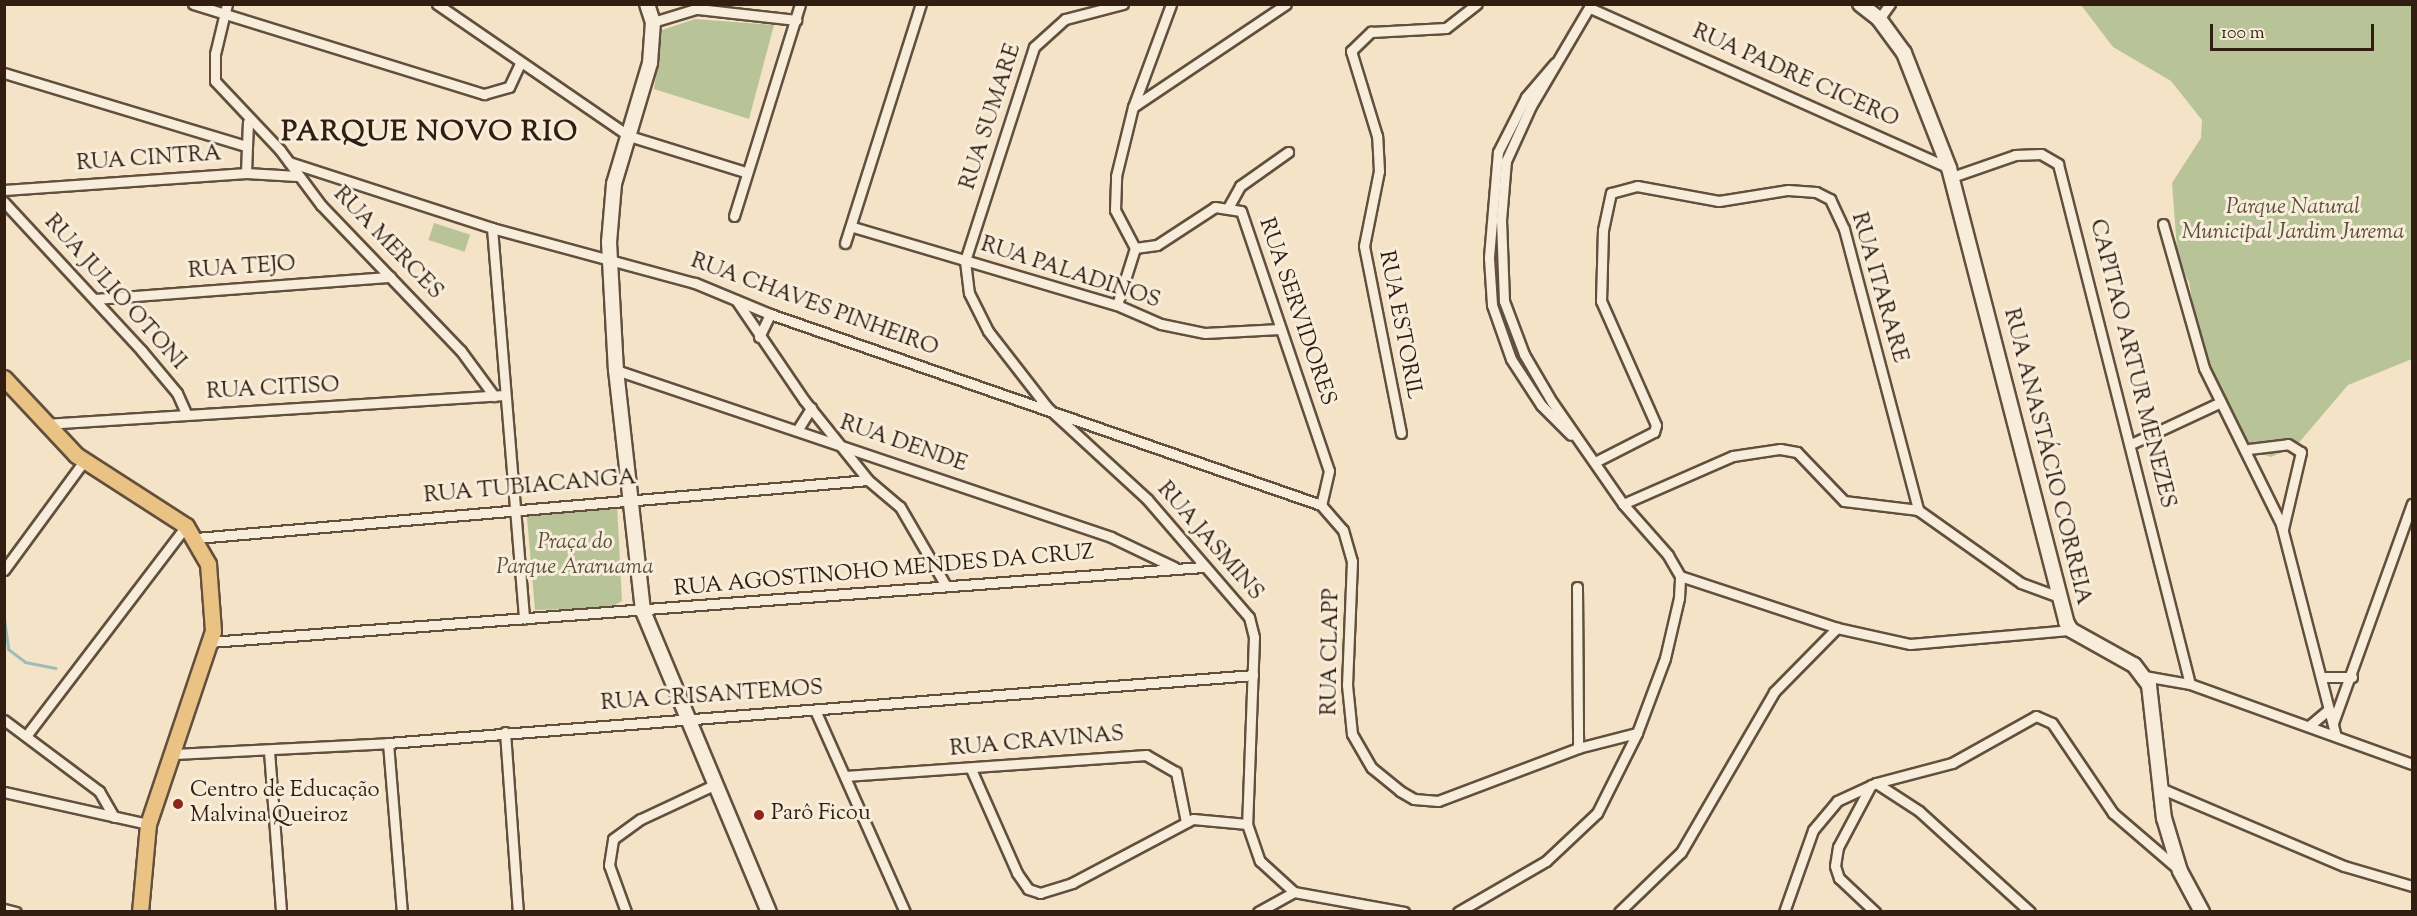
<!DOCTYPE html>
<meta charset="utf-8">
<style>
body{margin:0}
#map{position:relative;width:2417px;height:916px;overflow:hidden;background:#f4e3c7;font-family:"Sorts Mill Goudy",serif}
div>[style]{position:absolute}
[style*='--x']{left:calc(var(--x)*1px);top:calc(var(--y)*1px);width:calc(var(--w)*1px);rotate:calc(var(--a)*1deg)}
.green>*{inset:0;background:#b8c498;transform-origin:0 0}
.stream>*{height:3px;margin:-1.5px;padding:0 1.5px;transform-origin:1.5px;border-radius:1.5px;background:#9cbeb8}
.roads{filter:drop-shadow(2px 0 #624f3e) drop-shadow(-2px 0 #624f3e) drop-shadow(0 2px #624f3e) drop-shadow(0 -2px #624f3e)}
.street>*{height:9px;margin:-4.5px;padding:0 4.5px;transform-origin:4.5px;border-radius:4.5px;background:#f8eddb}
.secondary>*{height:14px;margin:-7px;padding:0 7px;transform-origin:7px;border-radius:7px;background:#f8eddb}
.primary>*{height:15px;margin:-7.5px;padding:0 7.5px;transform-origin:7.5px;border-radius:7.5px;background:#eac284}
.dots>*{width:16px;height:16px;translate:-50% -50%;box-sizing:border-box;border:3px solid #f8eddb;border-radius:50%}
span{translate:-50% -50%;white-space:nowrap;text-align:center;line-height:1.15;-webkit-text-stroke:6px #f8eddb;paint-order:stroke}
.street-label{font-size:22px;color:#311e11}
.park-label{font-size:22px;color:#5a503a;font-style:italic}
.poi-label{font-size:22px;color:#311e11}
.left{translate:0 -50%;text-align:left}
.district-label{font-size:28px;color:#311e11;font-weight:700;letter-spacing:1.5px}
.frame{position:absolute;inset:0;border:6px solid #311e11;pointer-events:none}
.scale{position:absolute;left:2210px;top:24px;width:164px;height:27px;box-sizing:border-box;border:3px solid #311e11;border-top:0;padding-left:8px;font-size:18px;line-height:21px;white-space:nowrap;color:#311e11;-webkit-text-stroke:4px #f8eddb;paint-order:stroke}
</style>
<div id="map">
<div class="green">
<div style="clip-path:polygon(2081px 5px,2412px 5px,2412px 359px,2348px 385px,2296px 446px,2271px 457px,2255px 452px,2235px 432px,2203px 361px,2189px 282px,2178px 262px,2172px 183px,2201px 138px,2202px 120px,2171px 81px,2113px 47px)"></div>
<div style="clip-path:polygon(695px 19px,774px 25px,749px 119px,654px 89px,662px 30px)"></div>
<div style="left:434px;top:223px;width:38px;height:18px;rotate:18deg"></div>
<div style="clip-path:polygon(617px 505px,622px 601px,609px 608px,535px 610px,527px 518px,532px 513px)"></div>
</div>
<div class="stream">
<div style="--x:4;--y:619;--w:30;--a:82"></div>
<div style="--x:8;--y:649;--w:21;--a:37"></div>
<div style="--x:25;--y:662;--w:31;--a:11"></div>
</div>
<div class="roads">
<div class="street">
<div style="--x:193;--y:4;--w:305;--a:17.2"></div>
<div style="--x:484;--y:94;--w:26;--a:-16"></div>
<div style="--x:509;--y:87;--w:26;--a:-65"></div>
<div style="--x:227;--y:4;--w:51;--a:103.5"></div>
<div style="--x:215;--y:54;--w:27;--a:90"></div>
<div style="--x:215;--y:81;--w:95;--a:46.7"></div>
<div style="--x:280;--y:150;--w:69;--a:53.3"></div>
<div style="--x:321;--y:205;--w:202;--a:46.2"></div>
<div style="--x:461;--y:351;--w:56;--a:53.7"></div>
<div style="--x:437;--y:4;--w:233;--a:34.5"></div>
<div style="--x:629;--y:136;--w:121;--a:17.2"></div>
<div style="--x:1123;--y:4;--w:60;--a:165.5"></div>
<div style="--x:1065;--y:19;--w:42;--a:137.9"></div>
<div style="--x:1034;--y:47;--w:225;--a:107.9"></div>
<div style="--x:965;--y:261;--w:32;--a:83"></div>
<div style="--x:969;--y:293;--w:42;--a:63.4"></div>
<div style="--x:988;--y:331;--w:96;--a:52.2"></div>
<div style="--x:1047;--y:407;--w:136;--a:42.6"></div>
<div style="--x:1147;--y:499;--w:156;--a:49.2"></div>
<div style="--x:1249;--y:617;--w:21;--a:76"></div>
<div style="--x:1254;--y:637;--w:187;--a:92.1"></div>
<div style="--x:1247;--y:824;--w:39;--a:71"></div>
<div style="--x:1260;--y:861;--w:46;--a:42.4"></div>
<div style="--x:1294;--y:892;--w:112;--a:10.3"></div>
<div style="--x:1590;--y:8;--w:393;--a:24"></div>
<div style="--x:698;--y:9;--w:99;--a:6.4"></div>
<div style="--x:1879;--y:19;--w:19;--a:-54"></div>
<div style="--x:653;--y:22;--w:51;--a:-17"></div>
<div style="--x:1555;--y:63;--w:45;--a:130.5"></div>
<div style="--x:1526;--y:97;--w:62;--a:117"></div>
<div style="--x:1498;--y:152;--w:106;--a:94.9"></div>
<div style="--x:1489;--y:258;--w:47;--a:86.3"></div>
<div style="--x:1492;--y:305;--w:57;--a:70.6"></div>
<div style="--x:1511;--y:359;--w:55;--a:56.9"></div>
<div style="--x:1541;--y:405;--w:42;--a:45"></div>
<div style="--x:4;--y:73;--w:253;--a:16.8"></div>
<div style="--x:1133;--y:107;--w:184;--a:-33.9"></div>
<div style="--x:289;--y:162;--w:213;--a:18"></div>
<div style="--x:492;--y:228;--w:210;--a:15.2"></div>
<div style="--x:695;--y:283;--w:81;--a:22.5"></div>
<div style="--x:770;--y:314;--w:583;--a:19.12"></div>
<div style="--x:246;--y:173;--w:51;--a:-87.8"></div>
<div style="--x:1952;--y:177;--w:67;--a:-19.2"></div>
<div style="--x:2015;--y:155;--w:26;--a:-2"></div>
<div style="--x:2041;--y:154;--w:20;--a:30"></div>
<div style="--x:2058;--y:164;--w:536;--a:75.76"></div>
<div style="--x:4;--y:190;--w:243;--a:-4"></div>
<div style="--x:246;--y:173;--w:51;--a:3.4"></div>
<div style="--x:4;--y:202;--w:202;--a:47.2"></div>
<div style="--x:141;--y:350;--w:56;--a:50.1"></div>
<div style="--x:177;--y:393;--w:24;--a:66"></div>
<div style="--x:1229;--y:206;--w:23;--a:-61"></div>
<div style="--x:1240;--y:186;--w:59;--a:-35.3"></div>
<div style="--x:734;--y:216;--w:222;--a:-72.7"></div>
<div style="--x:2163;--y:224;--w:150;--a:74.1"></div>
<div style="--x:2204;--y:368;--w:174;--a:63.7"></div>
<div style="--x:2281;--y:524;--w:219;--a:75.5"></div>
<div style="--x:853;--y:227;--w:275;--a:16.5"></div>
<div style="--x:1117;--y:305;--w:48;--a:23.4"></div>
<div style="--x:1161;--y:324;--w:45;--a:11.6"></div>
<div style="--x:1205;--y:333;--w:75;--a:-3.1"></div>
<div style="--x:492;--y:228;--w:392;--a:85.3"></div>
<div style="--x:845;--y:243;--w:251;--a:-72.4"></div>
<div style="--x:1135;--y:248;--w:22;--a:-8"></div>
<div style="--x:1157;--y:245;--w:69;--a:-33.2"></div>
<div style="--x:1215;--y:207;--w:26;--a:9"></div>
<div style="--x:1241;--y:211;--w:274;--a:71.3"></div>
<div style="--x:1329;--y:471;--w:35;--a:103"></div>
<div style="--x:96;--y:299;--w:295;--a:-4.3"></div>
<div style="--x:736;--y:300;--w:121;--a:55.8"></div>
<div style="--x:804;--y:400;--w:102;--a:51.3"></div>
<div style="--x:868;--y:480;--w:42;--a:40.2"></div>
<div style="--x:900;--y:507;--w:91;--a:59.8"></div>
<div style="--x:1117;--y:305;--w:60;--a:-72.5"></div>
<div style="--x:1135;--y:248;--w:43;--a:-117.8"></div>
<div style="--x:1115;--y:210;--w:34;--a:-88"></div>
<div style="--x:1116;--y:176;--w:71;--a:-76.2"></div>
<div style="--x:1133;--y:107;--w:110;--a:-69.7"></div>
<div style="--x:759;--y:337;--w:25;--a:-64"></div>
<div style="--x:616;--y:370;--w:522;--a:18.64"></div>
<div style="--x:1111;--y:537;--w:70;--a:25.5"></div>
<div style="--x:45;--y:424;--w:460;--a:-3.6"></div>
<div style="--x:798;--y:429;--w:25;--a:-58"></div>
<div style="--x:1401;--y:433;--w:191;--a:-101.2"></div>
<div style="--x:1364;--y:246;--w:76;--a:-78.7"></div>
<div style="--x:1379;--y:171;--w:35;--a:-93"></div>
<div style="--x:1377;--y:136;--w:89;--a:-107"></div>
<div style="--x:1351;--y:51;--w:28;--a:-44"></div>
<div style="--x:1371;--y:32;--w:75;--a:-3.1"></div>
<div style="--x:1446;--y:28;--w:39;--a:-38"></div>
<div style="--x:2131;--y:444;--w:99;--a:-25"></div>
<div style="--x:2249;--y:449;--w:39;--a:-7"></div>
<div style="--x:2288;--y:444;--w:15;--a:32"></div>
<div style="--x:2301;--y:452;--w:79;--a:103.2"></div>
<div style="--x:1595;--y:462;--w:66;--a:-27"></div>
<div style="--x:1654;--y:432;--w:7;--a:-74"></div>
<div style="--x:1656;--y:425;--w:136;--a:-113.9"></div>
<div style="--x:1601;--y:301;--w:71;--a:-88.4"></div>
<div style="--x:1603;--y:230;--w:38;--a:-78"></div>
<div style="--x:1611;--y:193;--w:27;--a:-15"></div>
<div style="--x:1637;--y:186;--w:83;--a:10.4"></div>
<div style="--x:1719;--y:201;--w:70;--a:-9.1"></div>
<div style="--x:1788;--y:190;--w:28;--a:4"></div>
<div style="--x:1816;--y:192;--w:16;--a:27"></div>
<div style="--x:1830;--y:199;--w:33;--a:65"></div>
<div style="--x:1844;--y:229;--w:291;--a:75.2"></div>
<div style="--x:1918;--y:510;--w:126;--a:35.3"></div>
<div style="--x:2021;--y:583;--w:40;--a:20.2"></div>
<div style="--x:1623;--y:504;--w:120;--a:-23.6"></div>
<div style="--x:1733;--y:456;--w:48;--a:-8.5"></div>
<div style="--x:1780;--y:449;--w:17;--a:10"></div>
<div style="--x:1797;--y:452;--w:68;--a:46.2"></div>
<div style="--x:1844;--y:501;--w:75;--a:6.9"></div>
<div style="--x:1321;--y:505;--w:33;--a:49"></div>
<div style="--x:1343;--y:530;--w:32;--a:74"></div>
<div style="--x:1352;--y:561;--w:124;--a:92.3"></div>
<div style="--x:1347;--y:685;--w:49;--a:84.2"></div>
<div style="--x:1352;--y:734;--w:39;--a:60"></div>
<div style="--x:1372;--y:768;--w:36;--a:39"></div>
<div style="--x:1400;--y:791;--w:16;--a:30"></div>
<div style="--x:1414;--y:799;--w:24;--a:5"></div>
<div style="--x:1438;--y:801;--w:150;--a:-20.7"></div>
<div style="--x:1578;--y:748;--w:61;--a:-14.3"></div>
<div style="--x:196;--y:538;--w:674;--a:-4.93"></div>
<div style="--x:4;--y:570;--w:135;--a:-53.7"></div>
<div style="--x:1680;--y:576;--w:165;--a:18.3"></div>
<div style="--x:1837;--y:628;--w:75;--a:12.4"></div>
<div style="--x:1910;--y:644;--w:162;--a:-5"></div>
<div style="--x:1577;--y:587;--w:161;--a:89.6"></div>
<div style="--x:210;--y:642;--w:995;--a:-4.32"></div>
<div style="--x:2144;--y:676;--w:47;--a:9.9"></div>
<div style="--x:2190;--y:684;--w:236;--a:19.8"></div>
<div style="--x:2321;--y:677;--w:31;--a:0"></div>
<div style="--x:815;--y:710;--w:221;--a:66"></div>
<div style="--x:4;--y:720;--w:119;--a:36.8"></div>
<div style="--x:99;--y:791;--w:30;--a:60"></div>
<div style="--x:2333;--y:723;--w:233;--a:-70.2"></div>
<div style="--x:2309;--y:726;--w:26;--a:-40"></div>
<div style="--x:505;--y:732;--w:180;--a:85.9"></div>
<div style="--x:26;--y:736;--w:264;--a:-52.7"></div>
<div style="--x:388;--y:743;--w:170;--a:85.3"></div>
<div style="--x:269;--y:751;--w:161;--a:85.7"></div>
<div style="--x:174;--y:754;--w:214;--a:-2.9"></div>
<div style="--x:388;--y:743;--w:868;--a:-4.49"></div>
<div style="--x:971;--y:769;--w:114;--a:66.1"></div>
<div style="--x:1017;--y:873;--w:19;--a:55"></div>
<div style="--x:1028;--y:889;--w:13;--a:18"></div>
<div style="--x:1040;--y:893;--w:34;--a:-17"></div>
<div style="--x:1072;--y:883;--w:137;--a:-27.9"></div>
<div style="--x:1193;--y:819;--w:54;--a:5.3"></div>
<div style="--x:845;--y:776;--w:302;--a:-4"></div>
<div style="--x:1146;--y:755;--w:34;--a:30"></div>
<div style="--x:1176;--y:772;--w:51;--a:78.7"></div>
<div style="--x:1876;--y:783;--w:51;--a:33.1"></div>
<div style="--x:1919;--y:811;--w:150;--a:42.3"></div>
<div style="--x:1871;--y:785;--w:70;--a:118"></div>
<div style="--x:1838;--y:847;--w:19;--a:99"></div>
<div style="--x:1835;--y:866;--w:13;--a:72"></div>
<div style="--x:1839;--y:878;--w:50;--a:43.4"></div>
<div style="--x:2160;--y:788;--w:200;--a:23"></div>
<div style="--x:2344;--y:866;--w:71;--a:16.4"></div>
<div style="--x:4;--y:792;--w:148;--a:12.5"></div>
<div style="--x:4;--y:909;--w:12;--a:14"></div>
<div style="--x:626;--y:912;--w:50;--a:-109.9"></div>
<div style="--x:609;--y:865;--w:26;--a:-81"></div>
<div style="--x:613;--y:839;--w:34;--a:-36"></div>
<div style="--x:641;--y:819;--w:83;--a:-25"></div>
<div style="--x:1258;--y:912;--w:41;--a:-29.1"></div>
<div style="--x:1458;--y:912;--w:102;--a:-30.1"></div>
<div style="--x:1546;--y:861;--w:70;--a:-43.3"></div>
<div style="--x:1597;--y:813;--w:89;--a:-63.4"></div>
<div style="--x:1637;--y:733;--w:80;--a:-69.5"></div>
<div style="--x:1665;--y:658;--w:62;--a:-76.9"></div>
<div style="--x:1679;--y:598;--w:22;--a:-87"></div>
<div style="--x:1680;--y:576;--w:24;--a:-120"></div>
<div style="--x:1668;--y:555;--w:68;--a:-131.4"></div>
<div style="--x:1623;--y:504;--w:124;--a:-124.8"></div>
<div style="--x:1552;--y:402;--w:56;--a:-120.3"></div>
<div style="--x:1524;--y:354;--w:57;--a:-110.7"></div>
<div style="--x:1504;--y:301;--w:81;--a:-92.1"></div>
<div style="--x:1501;--y:220;--w:59;--a:-85.2"></div>
<div style="--x:1506;--y:161;--w:60;--a:-65.6"></div>
<div style="--x:1531;--y:106;--w:118;--a:-59.5"></div>
<div style="--x:1619;--y:912;--w:86;--a:-44.1"></div>
<div style="--x:1681;--y:852;--w:185;--a:-59.8"></div>
<div style="--x:1774;--y:692;--w:90;--a:-45.5"></div>
<div style="--x:1784;--y:912;--w:87;--a:-70.5"></div>
<div style="--x:1813;--y:830;--w:38;--a:-50"></div>
<div style="--x:1837;--y:801;--w:43;--a:-24.8"></div>
<div style="--x:1876;--y:783;--w:79;--a:-14.7"></div>
<div style="--x:1952;--y:763;--w:96;--a:-29.2"></div>
<div style="--x:2036;--y:716;--w:17;--a:24"></div>
<div style="--x:2052;--y:723;--w:109;--a:55.9"></div>
<div style="--x:2113;--y:813;--w:86;--a:40.7"></div>
</div>
<div class="secondary">
<div style="--x:647;--y:4;--w:19;--a:72"></div>
<div style="--x:653;--y:22;--w:41;--a:94.2"></div>
<div style="--x:650;--y:63;--w:126;--a:106.6"></div>
<div style="--x:614;--y:184;--w:58;--a:94.9"></div>
<div style="--x:609;--y:242;--w:128;--a:86.9"></div>
<div style="--x:616;--y:370;--w:243;--a:83.6"></div>
<div style="--x:643;--y:611;--w:326;--a:67.3"></div>
<div style="--x:1860;--y:4;--w:24;--a:38"></div>
<div style="--x:1879;--y:19;--w:42;--a:53.7"></div>
<div style="--x:1904;--y:53;--w:123;--a:68.6"></div>
<div style="--x:1949;--y:168;--w:469;--a:75.5"></div>
<div style="--x:2066;--y:622;--w:9;--a:58"></div>
<div style="--x:2071;--y:630;--w:72;--a:29.1"></div>
<div style="--x:2134;--y:665;--w:25;--a:53"></div>
<div style="--x:2149;--y:685;--w:134;--a:83.6"></div>
<div style="--x:2164;--y:818;--w:55;--a:73.2"></div>
<div style="--x:2180;--y:871;--w:47;--a:61.8"></div>
</div>
<div class="primary">
<div style="--x:4;--y:378;--w:105;--a:46.9"></div>
<div style="--x:76;--y:455;--w:131;--a:32.8"></div>
<div style="--x:186;--y:526;--w:44;--a:59.9"></div>
<div style="--x:208;--y:564;--w:67;--a:85.7"></div>
<div style="--x:213;--y:631;--w:204;--a:108.6"></div>
<div style="--x:148;--y:824;--w:88;--a:95.2"></div>
</div>
</div>
<div class="dots">
<div style="left:178px;top:804px;background:#8f2418"></div>
<div style="left:759px;top:815px;background:#8f2418"></div>
</div>
<div class="street-label">
<span style="left:1795px;top:77px;rotate:24deg">RUA PADRE CICERO</span>
<span style="left:992px;top:117px;rotate:-72deg">RUA SUMARE</span>
<span style="left:149px;top:160px;rotate:-4deg">RUA CINTRA</span>
<span style="left:387px;top:244px;rotate:46deg">RUA MERCES</span>
<span style="left:242px;top:269px;rotate:-4deg">RUA TEJO</span>
<span style="left:1070px;top:274px;rotate:18deg">RUA PALADINOS</span>
<span style="left:1878px;top:288px;rotate:74deg">RUA ITARARE</span>
<span style="left:114px;top:293px;rotate:48deg">RUA JULIO OTONI</span>
<span style="left:814px;top:306px;rotate:20deg">RUA CHAVES PINHEIRO</span>
<span style="left:1296px;top:312px;rotate:71deg">RUA SERVIDORES</span>
<span style="left:1399px;top:325px;rotate:79deg">RUA ESTORIL</span>
<span style="left:2131px;top:364px;rotate:76deg">CAPITAO ARTUR MENEZES</span>
<span style="left:273px;top:390px;rotate:-3deg">RUA CITISO</span>
<span style="left:903px;top:445px;rotate:19deg">RUA DENDE</span>
<span style="left:2046px;top:457px;rotate:76deg">RUA ANASTÁCIO CORREIA</span>
<span style="left:530px;top:488px;rotate:-5deg">RUA TUBIACANGA</span>
<span style="left:1209px;top:542px;rotate:49deg">RUA JASMINS</span>
<span style="left:884px;top:572px;rotate:-5deg">RUA AGOSTINOHO MENDES DA CRUZ</span>
<span style="left:1332px;top:652px;rotate:-89deg">RUA CLAPP</span>
<span style="left:712px;top:697px;rotate:-4deg">RUA CRISANTEMOS</span>
<span style="left:1037px;top:743px;rotate:-5deg">RUA CRAVINAS</span>
</div>
<div class="park-label">
<span style="left:2293px;top:221px">Parque Natural<br>Municipal Jardim Jurema</span>
<span style="left:575px;top:556px">Praça do<br>Parque Araruama</span>
</div>
<div class="poi-label">
<span class="left" style="left:190px;top:804px">Centro de Educação<br>Malvina Queiroz</span>
<span class="left" style="left:771px;top:815px">Parô Ficou</span>
</div>
<div class="district-label">
<span style="left:430px;top:133px">PARQUE NOVO RIO</span>
</div>
<div class="frame"></div>
<div class="scale">100 m</div>
</div>
